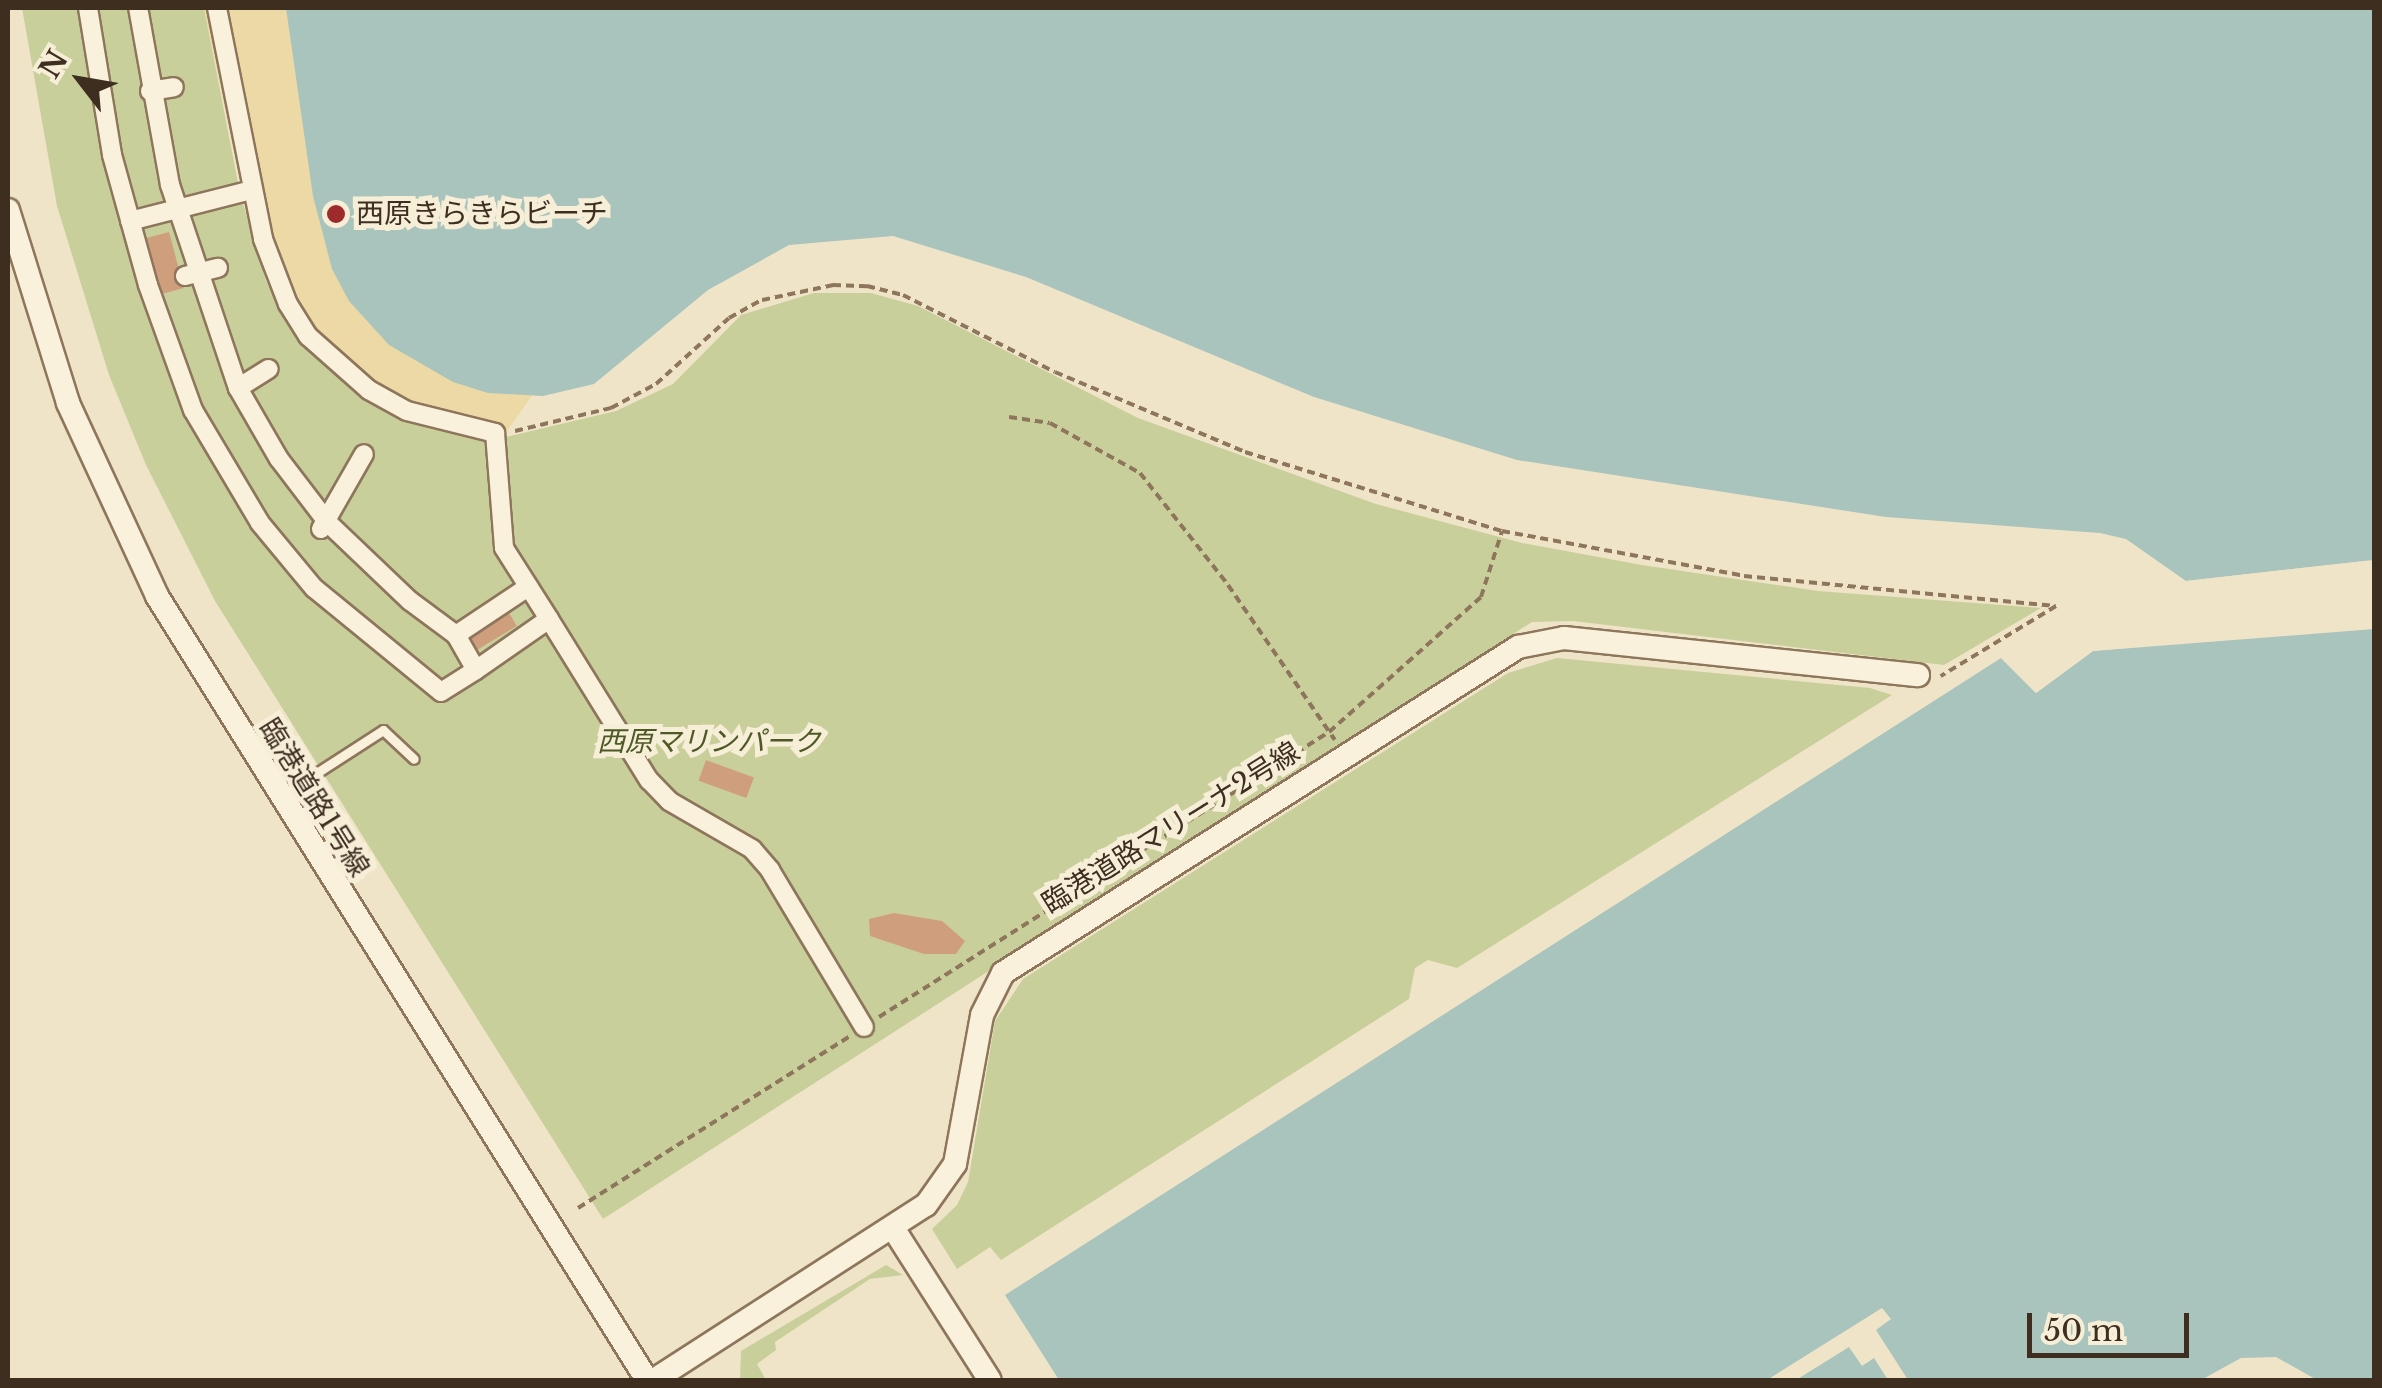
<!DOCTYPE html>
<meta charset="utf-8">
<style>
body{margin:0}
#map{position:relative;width:2382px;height:1388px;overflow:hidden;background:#f0e4c8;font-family:"Libre Baskerville","Noto Sans JP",serif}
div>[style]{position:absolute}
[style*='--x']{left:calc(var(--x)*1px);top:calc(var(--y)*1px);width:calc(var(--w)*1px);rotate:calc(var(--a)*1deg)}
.green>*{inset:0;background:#c9cf9b}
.sand>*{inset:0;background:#ecd9a5}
.water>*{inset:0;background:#a9c4bc}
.pier>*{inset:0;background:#f0e4c8}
.building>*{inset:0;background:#cf9f7d;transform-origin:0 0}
.path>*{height:4px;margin-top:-2px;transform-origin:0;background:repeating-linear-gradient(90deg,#8d765c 0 8px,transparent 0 13px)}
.roads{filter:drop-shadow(2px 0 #8d765c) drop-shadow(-2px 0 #8d765c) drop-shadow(0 2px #8d765c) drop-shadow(0 -2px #8d765c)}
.lane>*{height:9px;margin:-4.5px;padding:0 4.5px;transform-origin:4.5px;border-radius:4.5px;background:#faf1dc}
.street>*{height:18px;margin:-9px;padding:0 9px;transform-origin:9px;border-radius:9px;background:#faf1dc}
.secondary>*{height:22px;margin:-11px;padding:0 11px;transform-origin:11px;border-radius:11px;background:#faf1dc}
.dots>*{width:28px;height:28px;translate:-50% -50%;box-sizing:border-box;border:5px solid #f7eed8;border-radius:50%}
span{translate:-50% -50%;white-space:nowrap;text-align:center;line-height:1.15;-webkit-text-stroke:10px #f7eed8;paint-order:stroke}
.poi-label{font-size:28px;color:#3d2e20}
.left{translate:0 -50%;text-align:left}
.park-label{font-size:28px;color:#4d5a26;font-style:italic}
.street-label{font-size:28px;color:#3d2e20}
.frame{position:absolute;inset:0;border:10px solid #3d2e20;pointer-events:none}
.north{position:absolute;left:30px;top:30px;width:100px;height:100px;-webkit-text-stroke:8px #f7eed8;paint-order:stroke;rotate:301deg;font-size:28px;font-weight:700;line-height:40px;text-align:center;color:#3d2e20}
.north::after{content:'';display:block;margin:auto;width:35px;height:45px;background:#3d2e20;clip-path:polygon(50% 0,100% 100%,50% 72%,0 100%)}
.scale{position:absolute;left:2027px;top:1313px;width:162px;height:45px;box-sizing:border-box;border:5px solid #3d2e20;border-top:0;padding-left:12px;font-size:30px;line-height:35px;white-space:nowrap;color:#3d2e20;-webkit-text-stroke:8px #f7eed8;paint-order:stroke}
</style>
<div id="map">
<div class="green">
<div style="clip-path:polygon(22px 8px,204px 8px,240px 193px,266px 281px,289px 323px,320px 360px,502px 438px,616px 411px,673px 384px,741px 315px,814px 293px,871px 293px,918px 306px,1138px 418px,1376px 504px,1522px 543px,1642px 565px,1818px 591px,2041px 608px,1944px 665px,1573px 621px,1532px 622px,603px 1219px,215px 601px,146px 465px,109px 375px,57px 206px)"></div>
<div style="clip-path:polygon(1557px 658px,1870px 688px,1892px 695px,1457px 968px,1428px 960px,1415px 968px,1409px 999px,1001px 1260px,990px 1247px,957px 1269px,932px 1229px,957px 1205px,968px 1182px,995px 1021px,1023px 979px,1508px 673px)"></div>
<div style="clip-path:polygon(886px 1265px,903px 1275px,870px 1279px,775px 1342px,776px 1350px,757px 1364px,766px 1380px,740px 1380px,741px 1351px)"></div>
</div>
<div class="sand">
<div style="clip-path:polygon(204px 8px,375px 8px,532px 396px,502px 438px,478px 440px,401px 416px,320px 360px,289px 323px,251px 236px)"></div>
</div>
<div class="water">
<div style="clip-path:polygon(286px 8px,2374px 8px,2374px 560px,2186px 581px,2126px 539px,2100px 533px,1886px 517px,1517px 460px,1314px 397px,1026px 277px,893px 236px,789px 245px,708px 290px,594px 384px,543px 396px,488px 393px,453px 382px,389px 345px,349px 301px,332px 269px,313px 196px)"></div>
<div style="clip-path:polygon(2374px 629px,2374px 1380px,2317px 1380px,2276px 1357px,2241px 1358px,2201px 1380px,1059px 1380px,1005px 1295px,2001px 658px,2036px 693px,2093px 651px)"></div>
</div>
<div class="pier">
<div style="clip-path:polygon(2374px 560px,2187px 586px,2178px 581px,2186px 581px)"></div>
<div style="clip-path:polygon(2374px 624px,2093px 651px,2036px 693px,2001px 658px,2037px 687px,2092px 646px)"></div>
<div style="clip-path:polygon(1882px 1308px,1891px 1319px,1876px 1330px,1908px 1380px,1888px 1380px,1874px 1358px,1862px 1366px,1849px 1347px,1796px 1380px,1767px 1380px)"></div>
</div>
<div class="building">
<div style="left:169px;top:232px;width:58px;height:25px;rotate:75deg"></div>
<div style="left:506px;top:608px;width:21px;height:48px;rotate:59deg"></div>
<div style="left:706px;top:760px;width:51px;height:22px;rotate:20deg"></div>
<div style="clip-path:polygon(894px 913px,942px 921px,965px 941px,956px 954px,924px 954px,870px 936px,869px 919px)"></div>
</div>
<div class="path">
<div style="--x:1009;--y:417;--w:41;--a:8.3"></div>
<div style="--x:1050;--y:423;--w:103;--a:29.1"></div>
<div style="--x:1140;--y:473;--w:142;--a:51.8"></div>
<div style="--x:1228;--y:585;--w:188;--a:55.4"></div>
<div style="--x:515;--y:431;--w:99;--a:-13.5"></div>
<div style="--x:611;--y:408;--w:51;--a:-28.1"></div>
<div style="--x:656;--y:384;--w:98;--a:-42.1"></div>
<div style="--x:729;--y:318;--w:38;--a:-29"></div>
<div style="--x:762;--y:300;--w:73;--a:-11.9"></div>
<div style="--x:833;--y:285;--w:34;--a:2"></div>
<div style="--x:867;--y:286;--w:37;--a:14"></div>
<div style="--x:903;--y:295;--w:170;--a:26.9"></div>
<div style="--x:1055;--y:372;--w:206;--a:22.8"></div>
<div style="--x:1245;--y:452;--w:269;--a:17.1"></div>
<div style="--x:1502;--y:531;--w:246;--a:10.5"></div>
<div style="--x:1744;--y:576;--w:313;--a:5.5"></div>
<div style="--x:2056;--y:606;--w:135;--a:148.7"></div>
<div style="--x:879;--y:1017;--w:533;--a:-32.35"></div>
<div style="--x:1329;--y:732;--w:203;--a:-41.6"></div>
<div style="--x:1481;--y:597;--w:69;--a:-72.3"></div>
<div style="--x:578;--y:1208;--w:322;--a:-32.3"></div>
</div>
<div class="roads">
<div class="lane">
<div style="--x:284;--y:794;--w:118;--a:-32.9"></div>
<div style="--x:383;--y:730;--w:42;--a:43.1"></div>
</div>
<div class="street">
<div style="--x:88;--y:8;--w:149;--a:80.7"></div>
<div style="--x:112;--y:155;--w:135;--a:74.5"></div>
<div style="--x:148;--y:285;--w:133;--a:70.2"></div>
<div style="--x:193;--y:410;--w:131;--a:59.3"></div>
<div style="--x:260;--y:523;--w:85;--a:50.3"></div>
<div style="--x:314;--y:588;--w:164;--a:39.3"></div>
<div style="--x:441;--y:692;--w:41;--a:-32.2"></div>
<div style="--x:476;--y:670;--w:40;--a:-119.7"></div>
<div style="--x:456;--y:635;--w:57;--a:-143.5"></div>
<div style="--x:410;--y:601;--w:113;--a:-136.4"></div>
<div style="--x:328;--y:523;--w:81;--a:-127.4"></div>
<div style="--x:279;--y:459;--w:82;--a:-120"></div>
<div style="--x:238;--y:388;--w:214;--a:-108.5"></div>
<div style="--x:170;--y:185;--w:180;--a:-100.2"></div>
<div style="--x:217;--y:8;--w:236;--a:78.7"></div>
<div style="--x:263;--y:239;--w:70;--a:69"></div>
<div style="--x:288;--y:304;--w:38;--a:58"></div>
<div style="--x:308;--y:336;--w:81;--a:41.5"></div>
<div style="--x:369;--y:390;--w:43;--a:28.9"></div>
<div style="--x:407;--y:411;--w:91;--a:14"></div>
<div style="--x:495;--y:433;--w:115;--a:85.5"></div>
<div style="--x:504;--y:548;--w:84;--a:57.6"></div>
<div style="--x:549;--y:619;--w:89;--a:145.1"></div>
<div style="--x:150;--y:91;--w:24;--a:-9"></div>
<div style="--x:130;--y:221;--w:126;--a:-14.3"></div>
<div style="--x:185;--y:276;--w:34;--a:-14"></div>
<div style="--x:238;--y:388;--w:36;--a:-32"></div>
<div style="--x:321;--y:529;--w:86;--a:-60.2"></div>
<div style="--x:549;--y:619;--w:190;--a:58.2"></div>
<div style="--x:649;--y:780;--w:29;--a:46"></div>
<div style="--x:669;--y:801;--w:96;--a:30"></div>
<div style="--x:752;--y:849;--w:28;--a:49"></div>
<div style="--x:770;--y:870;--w:183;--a:59.1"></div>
<div style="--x:456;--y:635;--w:87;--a:-33.7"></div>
</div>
<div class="secondary">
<div style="--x:8;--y:210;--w:202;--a:72.7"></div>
<div style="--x:68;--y:403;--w:213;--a:65.2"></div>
<div style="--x:157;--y:596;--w:925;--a:57.99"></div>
<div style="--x:893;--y:1228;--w:180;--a:57.5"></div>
<div style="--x:654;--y:1380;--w:323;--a:-32.8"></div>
<div style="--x:926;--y:1205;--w:50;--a:-54.7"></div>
<div style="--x:955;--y:1164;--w:151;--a:-79.7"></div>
<div style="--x:982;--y:1015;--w:47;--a:-63.4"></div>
<div style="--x:1003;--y:973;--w:610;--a:-32.33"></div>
<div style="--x:1518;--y:647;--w:47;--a:-11.1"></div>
<div style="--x:1564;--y:638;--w:356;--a:6"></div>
</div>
</div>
<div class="dots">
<div style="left:336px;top:214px;background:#9e2a2b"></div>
</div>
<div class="poi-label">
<span class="left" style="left:356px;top:214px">西原きらきらビーチ</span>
</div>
<div class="park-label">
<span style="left:709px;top:742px">西原マリンパーク</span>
</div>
<div class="street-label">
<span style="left:314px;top:798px;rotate:58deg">臨港道路1号線</span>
<span style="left:1171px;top:828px;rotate:-32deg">臨港道路マリーナ2号線</span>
</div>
<div class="frame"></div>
<div class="north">N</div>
<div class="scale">50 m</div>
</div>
